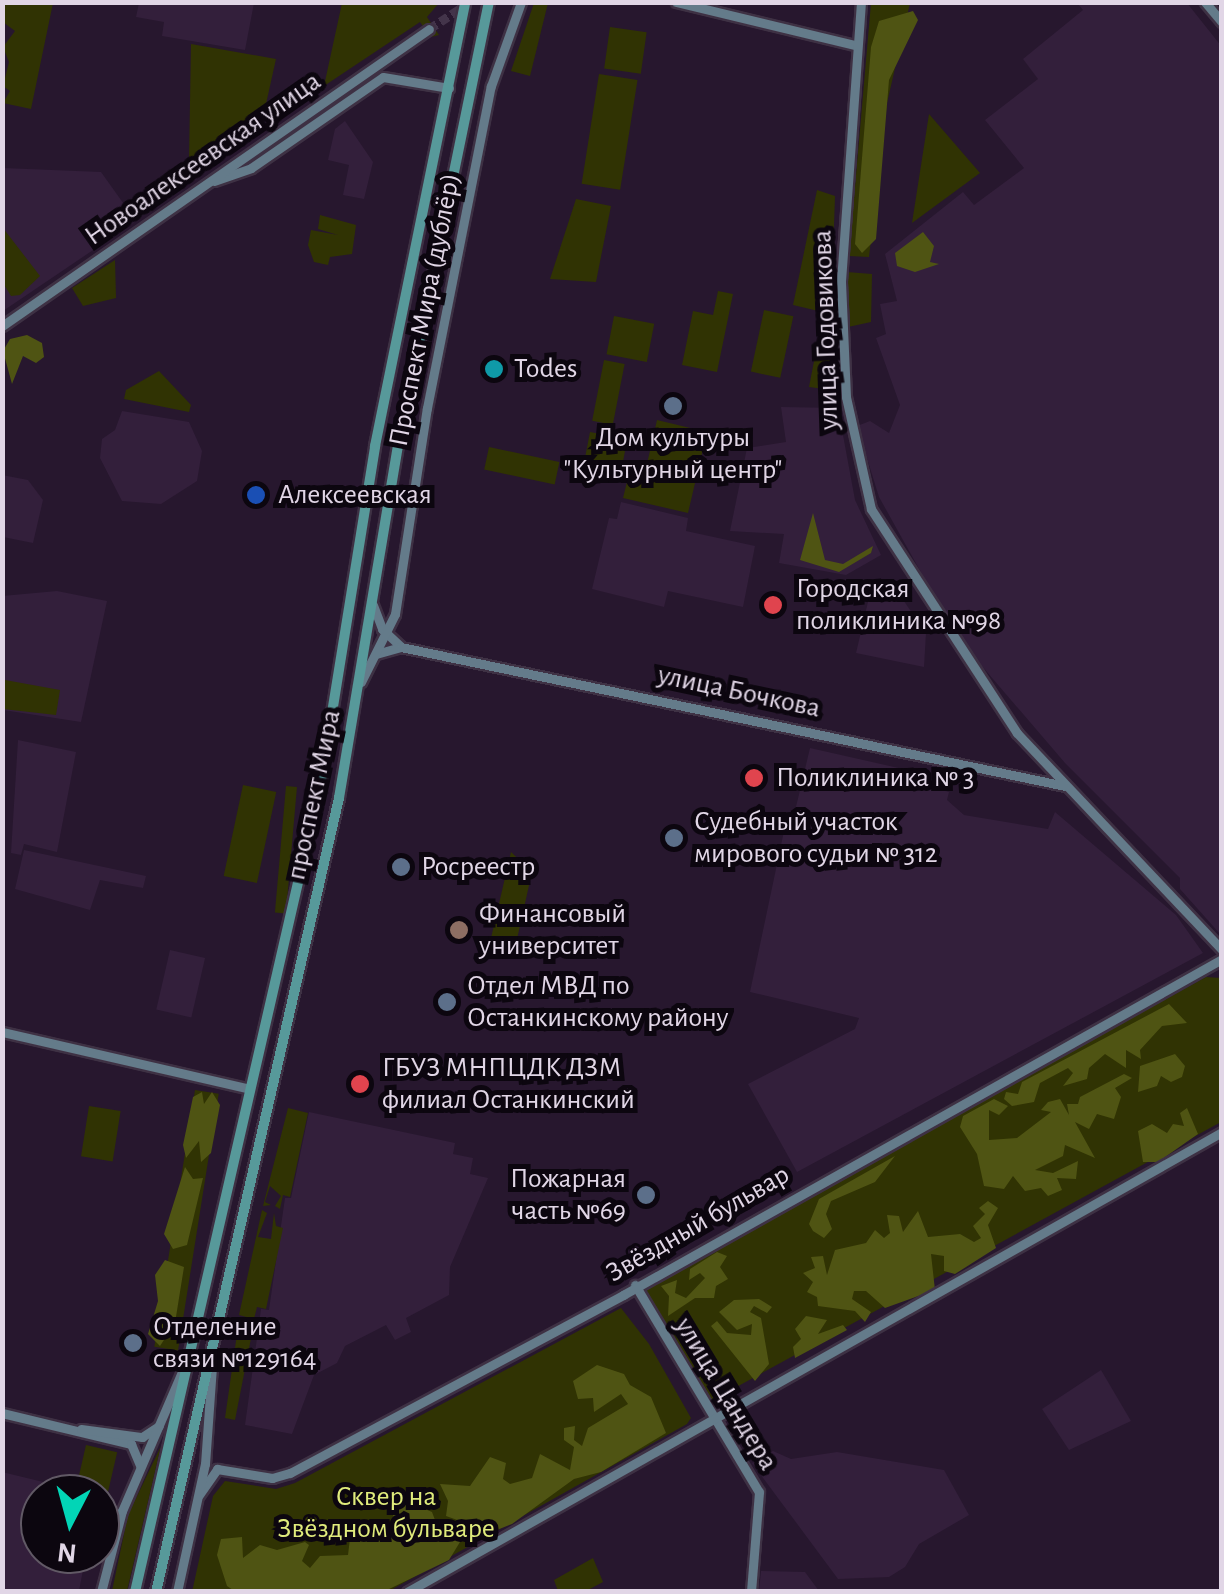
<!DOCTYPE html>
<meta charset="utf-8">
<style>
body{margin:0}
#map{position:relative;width:1224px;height:1594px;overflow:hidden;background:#27172e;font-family:"Alegreya Sans",sans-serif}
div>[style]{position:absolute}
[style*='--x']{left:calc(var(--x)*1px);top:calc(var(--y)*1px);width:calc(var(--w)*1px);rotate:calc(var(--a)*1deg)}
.built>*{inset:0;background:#331f3b;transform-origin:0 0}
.green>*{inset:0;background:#303303;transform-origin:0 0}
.forest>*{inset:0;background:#4f5413}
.secondary-tunnel>*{height:9px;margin-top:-4.5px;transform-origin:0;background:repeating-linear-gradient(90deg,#43344a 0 9px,transparent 0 13.5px)}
.roads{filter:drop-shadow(2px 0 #3e3144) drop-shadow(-2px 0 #3e3144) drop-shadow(0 2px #3e3144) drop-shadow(0 -2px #3e3144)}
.secondary>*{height:9px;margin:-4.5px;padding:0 4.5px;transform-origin:4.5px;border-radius:4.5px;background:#647b8a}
.primary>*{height:10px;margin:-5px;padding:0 5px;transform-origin:5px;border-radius:5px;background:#57999a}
.dots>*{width:28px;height:28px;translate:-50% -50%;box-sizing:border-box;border:5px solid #0c060f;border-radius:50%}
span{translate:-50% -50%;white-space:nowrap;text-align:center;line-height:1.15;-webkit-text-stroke:10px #0c060f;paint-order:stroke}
.street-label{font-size:28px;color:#e1d6e6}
.poi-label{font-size:28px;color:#e1d6e6}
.left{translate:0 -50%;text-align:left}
.right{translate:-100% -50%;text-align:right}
.park-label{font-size:28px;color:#e0eb7c}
.frame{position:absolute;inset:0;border:5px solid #e1d6e6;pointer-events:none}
.north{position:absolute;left:20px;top:1474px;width:100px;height:100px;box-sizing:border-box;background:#0c060f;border:2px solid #615965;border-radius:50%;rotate:186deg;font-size:28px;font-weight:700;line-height:40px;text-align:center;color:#e1d6e6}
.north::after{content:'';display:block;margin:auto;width:35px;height:45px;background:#02d5b6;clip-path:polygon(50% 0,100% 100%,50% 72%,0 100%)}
</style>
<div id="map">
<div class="built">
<div style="clip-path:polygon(139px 3px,254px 3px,245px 50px,162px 36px,164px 22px,136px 17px)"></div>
<div style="clip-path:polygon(1077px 3px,1187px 3px,1222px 47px,1221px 935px,1180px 889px,1180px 878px,1065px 763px,957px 637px,879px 497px,857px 426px,870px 421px,889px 433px,900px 405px,876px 338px,886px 334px,880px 304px,897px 301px,885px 254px,963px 192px,974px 205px,1024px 168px,985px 120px,1038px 79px,1023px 59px,1083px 10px)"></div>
<div style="clip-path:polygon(345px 121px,373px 162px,364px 199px,343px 195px,349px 165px,328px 160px,335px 129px)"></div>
<div style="clip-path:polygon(3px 168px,101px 172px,136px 221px,3px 311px)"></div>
<div style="clip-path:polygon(781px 407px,838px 408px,855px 500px,881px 555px,846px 575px,779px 563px,784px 534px,730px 531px,747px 448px,786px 442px)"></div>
<div style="clip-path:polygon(122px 411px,189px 422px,202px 451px,197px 481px,161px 504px,122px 501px,100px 458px,102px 439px,115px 430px)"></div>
<div style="clip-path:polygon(2px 475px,28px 480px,43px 500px,33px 543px,3px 537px)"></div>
<div style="clip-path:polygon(621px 502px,688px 518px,686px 531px,755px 546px,743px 607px,668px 591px,664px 607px,592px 589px,609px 518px,617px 519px)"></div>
<div style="clip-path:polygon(890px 581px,926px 633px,924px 667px,856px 653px,871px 589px)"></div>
<div style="clip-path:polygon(57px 591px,107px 601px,81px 722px,3px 710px,2px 596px)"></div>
<div style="clip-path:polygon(18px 740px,76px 752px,57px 852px,24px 844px,21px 855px,11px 853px)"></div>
<div style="clip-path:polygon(810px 748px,934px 776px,931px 787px,949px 792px,947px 800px,964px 815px,1048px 829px,1055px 812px,1176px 915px,1203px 953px,797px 1172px,748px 1084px,855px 1029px,859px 1018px,750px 992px,784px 831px,790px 832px)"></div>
<div style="clip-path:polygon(24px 850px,146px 876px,143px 888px,100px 880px,90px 910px,15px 889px)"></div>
<div style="left:170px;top:950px;width:36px;height:61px;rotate:13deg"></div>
<div style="clip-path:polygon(309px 1112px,455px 1143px,453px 1154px,473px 1158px,470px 1174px,488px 1178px,450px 1267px,449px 1295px,406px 1318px,411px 1332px,395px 1340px,386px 1325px,345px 1346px,337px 1363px,314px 1375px,292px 1434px,245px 1425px,261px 1309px,269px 1310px,285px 1198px,291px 1198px)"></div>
<div style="clip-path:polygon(1101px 1370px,1131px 1421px,1069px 1450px,1042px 1409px)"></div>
<div style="clip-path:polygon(773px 1451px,791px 1459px,837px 1452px,944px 1470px,969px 1515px,919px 1544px,905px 1567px,889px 1577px,838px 1579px,752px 1463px)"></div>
<div style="clip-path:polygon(2px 1472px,93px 1494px,40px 1494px,40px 1554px,86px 1554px,79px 1591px,3px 1591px)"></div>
<div style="clip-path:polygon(761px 1571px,805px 1572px,819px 1591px,759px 1591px)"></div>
</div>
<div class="green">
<div style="clip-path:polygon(3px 3px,53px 3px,31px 109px,3px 103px,10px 91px,3px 86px,9px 62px,3px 47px,15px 31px,3px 22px)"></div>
<div style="clip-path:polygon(342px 3px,439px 3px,427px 17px,439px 35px,431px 37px,420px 22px,324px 86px)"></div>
<div style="clip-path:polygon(534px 3px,548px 3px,530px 76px,511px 71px)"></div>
<div style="clip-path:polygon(871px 3px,910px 3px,887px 103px,869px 257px,849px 256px)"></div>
<div style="left:610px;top:27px;width:37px;height:42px;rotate:8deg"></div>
<div style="clip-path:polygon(191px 44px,276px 59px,264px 113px,189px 161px)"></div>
<div style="left:599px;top:74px;width:39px;height:111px;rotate:9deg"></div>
<div style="clip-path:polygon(929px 114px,980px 173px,912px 223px)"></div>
<div style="clip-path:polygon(817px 190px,835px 196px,831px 314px,793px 305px)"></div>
<div style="clip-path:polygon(576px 199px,611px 206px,596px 282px,550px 279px)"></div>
<div style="clip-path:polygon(320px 215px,356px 225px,352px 254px,330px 257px,328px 265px,314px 262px,308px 245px,311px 230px,338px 235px,318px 229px)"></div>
<div style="clip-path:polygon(3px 228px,40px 276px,20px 295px,11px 296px,3px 283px)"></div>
<div style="clip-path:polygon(115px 260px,116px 298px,83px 306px,72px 288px)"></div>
<div style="clip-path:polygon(847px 272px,872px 274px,871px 322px,848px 327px)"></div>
<div style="clip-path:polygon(718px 291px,733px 294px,717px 372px,682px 365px,693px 311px,713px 315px)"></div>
<div style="left:764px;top:310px;width:30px;height:63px;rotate:12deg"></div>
<div style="left:614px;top:316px;width:41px;height:39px;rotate:11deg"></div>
<div style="clip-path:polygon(822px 320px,832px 323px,832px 390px,809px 387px)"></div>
<div style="left:604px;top:360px;width:21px;height:62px;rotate:11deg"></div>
<div style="clip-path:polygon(159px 371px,191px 405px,189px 412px,124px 399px,126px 390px)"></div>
<div style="clip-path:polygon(657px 420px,707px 432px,688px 513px,623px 498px,629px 474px,644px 477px)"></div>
<div style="left:590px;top:432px;width:38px;height:32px;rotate:11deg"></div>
<div style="left:489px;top:447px;width:72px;height:23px;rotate:12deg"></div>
<div style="clip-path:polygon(5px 680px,60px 690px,56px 715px,3px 709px)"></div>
<div style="left:243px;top:785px;width:34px;height:93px;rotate:12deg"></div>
<div style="left:286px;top:786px;width:11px;height:127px;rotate:5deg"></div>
<div style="clip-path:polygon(511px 852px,532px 872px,513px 957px,488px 951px)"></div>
<div style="clip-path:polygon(1206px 977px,1221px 978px,1221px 1122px,709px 1402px,643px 1288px)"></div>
<div style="left:195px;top:1090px;width:24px;height:260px;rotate:9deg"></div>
<div style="left:89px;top:1106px;width:32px;height:51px;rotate:9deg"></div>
<div style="clip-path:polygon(288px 1108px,308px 1113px,290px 1197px,283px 1195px,280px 1209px,275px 1206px,281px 1196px,270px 1186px,265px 1202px,271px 1205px,263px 1206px)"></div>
<div style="clip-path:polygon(262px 1210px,267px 1213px,258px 1237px,271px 1239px,274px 1213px,276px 1226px,283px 1228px,266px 1309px,257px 1307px,254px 1319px,239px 1315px)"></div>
<div style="clip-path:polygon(621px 1308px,649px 1344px,691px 1418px,687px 1424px,389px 1591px,192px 1592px,213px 1496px,225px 1481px,276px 1489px,295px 1483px)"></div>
<div style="clip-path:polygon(239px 1320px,254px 1323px,235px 1420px,225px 1418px)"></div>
<div style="left:86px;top:1445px;width:32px;height:43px;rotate:13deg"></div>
<div style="clip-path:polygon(161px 1446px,127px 1591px,112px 1591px,128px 1515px)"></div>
<div style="clip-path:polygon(593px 1558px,603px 1582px,586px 1591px,558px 1591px,554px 1580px)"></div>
</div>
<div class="forest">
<div style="clip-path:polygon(913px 11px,918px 20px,889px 80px,876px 239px,862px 253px,855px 244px,871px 47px,879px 21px)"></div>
<div style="clip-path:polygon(923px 232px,934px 246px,930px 262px,939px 264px,915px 272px,897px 266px,895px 253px)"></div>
<div style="clip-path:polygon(27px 335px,42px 343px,44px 357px,36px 363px,23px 356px,12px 384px,3px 351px,10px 339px)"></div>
<div style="clip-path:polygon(813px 513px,825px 560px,843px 564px,873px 546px,871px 553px,839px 572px,800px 560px)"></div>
<div style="clip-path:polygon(1169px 1004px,1187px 1023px,1162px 1026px,1140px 1050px,1141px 1059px,1126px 1050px,1126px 1068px,1105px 1054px,1089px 1068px,1087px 1079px,1063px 1086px,1073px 1073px,1068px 1068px,1040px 1083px,1034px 1102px,1012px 1106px,1004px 1099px,1006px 1092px,1018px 1094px,1022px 1082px)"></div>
<div style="clip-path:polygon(1175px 1054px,1185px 1066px,1182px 1077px,1171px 1082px,1161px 1076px,1157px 1086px,1138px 1092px,1140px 1066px)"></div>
<div style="clip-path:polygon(1124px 1074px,1132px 1078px,1115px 1088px,1121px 1097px,1114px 1119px,1097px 1114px,1089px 1129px,1075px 1122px,1095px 1158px,1065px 1145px,1063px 1156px,1035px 1170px,1053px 1173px,1078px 1161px,1076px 1179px,1057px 1178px,1062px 1190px,1048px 1196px,1041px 1188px,1025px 1191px,1013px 1176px,1004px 1189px,984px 1186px,977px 1154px,960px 1127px,963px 1116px,994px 1099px,1008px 1106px,999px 1115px,989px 1110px,989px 1140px,1017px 1138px,1051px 1112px,1041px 1110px,1048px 1102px,1060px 1099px,1069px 1115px,1067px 1104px,1078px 1104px,1080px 1097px)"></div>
<div style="clip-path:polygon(202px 1092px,204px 1104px,212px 1092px,220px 1105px,211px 1153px,201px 1162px,199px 1141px,186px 1158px,183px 1145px,193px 1097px)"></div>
<div style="clip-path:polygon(1187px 1108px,1198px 1134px,1158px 1162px,1143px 1162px,1138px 1131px,1152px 1124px,1167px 1133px,1173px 1124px,1184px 1126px,1180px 1113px)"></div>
<div style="clip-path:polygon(895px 1156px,875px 1182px,831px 1201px,826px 1214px,832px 1229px,824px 1238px,813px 1231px,809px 1224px,819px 1199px)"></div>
<div style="clip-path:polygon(185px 1167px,193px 1179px,203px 1178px,187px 1245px,173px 1249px,164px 1234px)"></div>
<div style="clip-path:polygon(988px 1201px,998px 1208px,988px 1225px,996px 1248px,955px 1274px,944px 1271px,944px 1256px,931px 1254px,935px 1290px,885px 1308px,866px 1291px,854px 1291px,852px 1299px,871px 1312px,865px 1322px,855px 1311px,818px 1306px,817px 1297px,807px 1292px,813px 1282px,803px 1273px,815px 1268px,811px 1257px,823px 1256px,827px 1275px,835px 1250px,866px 1243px,875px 1230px,884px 1238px,890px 1233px,887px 1215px,899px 1216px,903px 1232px,918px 1211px,928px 1237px,960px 1234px,974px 1242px,981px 1238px,973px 1226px,985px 1214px,979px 1208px)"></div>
<div style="clip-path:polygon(717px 1252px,727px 1256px,720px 1267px,728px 1279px,716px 1286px,714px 1298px,695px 1298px,668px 1316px,669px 1296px,661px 1286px,677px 1280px,675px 1293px,686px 1298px,705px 1278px,700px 1273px,689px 1280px,690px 1269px)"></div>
<div style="clip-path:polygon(165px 1260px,184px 1267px,175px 1323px,160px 1346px,148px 1334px,158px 1301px,155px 1275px)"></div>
<div style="clip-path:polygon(759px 1299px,772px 1307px,767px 1313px,754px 1306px,750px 1312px,761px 1318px,769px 1364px,755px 1381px,711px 1326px,717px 1321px,727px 1333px,751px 1335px,752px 1324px,737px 1330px,719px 1312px,734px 1300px)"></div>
<div style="clip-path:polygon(806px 1316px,827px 1320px,818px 1334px,843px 1325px,847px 1330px,795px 1358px,793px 1347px,801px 1339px,795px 1329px)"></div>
<div style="clip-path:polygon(597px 1365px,624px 1374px,630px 1385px,651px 1397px,666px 1433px,601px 1472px,574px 1479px,512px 1524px,472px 1540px,463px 1522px,446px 1516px,448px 1501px,440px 1484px,470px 1486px,490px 1457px,506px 1463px,503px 1479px,510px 1484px,532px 1478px,540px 1454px,570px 1470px,574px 1447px,564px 1440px,564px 1428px,575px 1426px,574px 1440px,582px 1446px,588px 1428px,628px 1404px,621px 1394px,594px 1412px,593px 1398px,578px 1399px,573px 1381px)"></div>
<div style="clip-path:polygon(400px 1498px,432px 1512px,438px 1528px,455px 1531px,460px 1542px,449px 1560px,385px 1591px,236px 1592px,227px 1586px,217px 1555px,221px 1539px,242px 1537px,243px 1558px,260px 1545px,277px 1550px,305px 1542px,309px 1545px,302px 1561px,310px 1568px,320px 1556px,348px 1555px,351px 1530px,403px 1533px,390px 1510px)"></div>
</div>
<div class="secondary-tunnel">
<div style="--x:429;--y:29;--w:42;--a:-33.3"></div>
</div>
<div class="roads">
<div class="secondary">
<div style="--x:676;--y:2;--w:184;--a:13.5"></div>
<div style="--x:861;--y:2;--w:281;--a:94.1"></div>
<div style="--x:841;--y:282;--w:115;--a:87.5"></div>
<div style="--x:846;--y:397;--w:115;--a:77.4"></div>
<div style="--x:871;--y:509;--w:267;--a:56.9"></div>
<div style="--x:1017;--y:733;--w:299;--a:46.6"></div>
<div style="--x:1205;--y:2;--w:26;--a:50"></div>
<div style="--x:214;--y:181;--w:39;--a:-19"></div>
<div style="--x:251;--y:168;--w:160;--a:-34.6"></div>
<div style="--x:383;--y:77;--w:67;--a:9.5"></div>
<div style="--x:2;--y:326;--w:520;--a:-34.82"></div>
<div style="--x:373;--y:605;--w:26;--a:69"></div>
<div style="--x:382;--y:629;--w:26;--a:43"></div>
<div style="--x:376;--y:654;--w:26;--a:-16"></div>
<div style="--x:401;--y:647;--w:678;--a:11.82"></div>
<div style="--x:361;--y:682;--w:76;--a:-63.4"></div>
<div style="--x:395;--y:614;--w:208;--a:-81.2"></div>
<div style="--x:427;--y:408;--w:328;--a:-78.8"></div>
<div style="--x:491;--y:86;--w:89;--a:-70.3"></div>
<div style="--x:2;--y:1032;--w:251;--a:12.9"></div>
<div style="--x:635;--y:1285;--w:241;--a:59.1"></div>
<div style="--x:759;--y:1492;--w:100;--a:94.6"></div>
<div style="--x:2;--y:1413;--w:133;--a:13.5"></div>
<div style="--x:131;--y:1444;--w:23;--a:67"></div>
<div style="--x:81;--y:1429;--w:62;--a:7.5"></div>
<div style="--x:142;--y:1437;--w:20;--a:-33"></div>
<div style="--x:199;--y:1495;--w:32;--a:-55"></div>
<div style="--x:217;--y:1469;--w:56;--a:9.3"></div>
<div style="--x:272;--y:1478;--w:19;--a:-16"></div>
<div style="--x:290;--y:1473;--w:378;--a:-28.1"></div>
<div style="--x:623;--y:1295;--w:687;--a:-29.29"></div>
<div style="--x:101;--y:1592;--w:84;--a:-75.5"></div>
<div style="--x:122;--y:1511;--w:151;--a:-66.7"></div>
<div style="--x:177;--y:1592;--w:131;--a:-77.7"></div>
<div style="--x:205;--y:1464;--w:98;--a:-85.9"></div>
<div style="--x:407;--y:1592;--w:936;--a:-29.44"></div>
</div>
<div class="primary">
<div style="--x:135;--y:1592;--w:826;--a:-77.06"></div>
<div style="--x:320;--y:787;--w:345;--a:-80.8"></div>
<div style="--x:375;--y:446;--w:453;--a:-78.5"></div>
<div style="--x:156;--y:1592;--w:815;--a:-77.02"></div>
<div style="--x:339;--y:798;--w:368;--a:-80.5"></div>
<div style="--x:400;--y:435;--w:442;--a:-78.4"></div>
</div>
</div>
<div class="dots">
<div style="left:494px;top:369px;background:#0f9aa8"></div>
<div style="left:673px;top:406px;background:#5c6f8a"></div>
<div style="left:256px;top:495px;background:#1a4fb4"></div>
<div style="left:773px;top:605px;background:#e0444e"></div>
<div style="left:754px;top:778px;background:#e0444e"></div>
<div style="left:674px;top:838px;background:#5c6f8a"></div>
<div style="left:401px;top:867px;background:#5c6f8a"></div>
<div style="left:459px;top:930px;background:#8d6e63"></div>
<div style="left:447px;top:1002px;background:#5c6f8a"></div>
<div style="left:360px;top:1084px;background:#e0444e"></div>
<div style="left:646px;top:1195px;background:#5c6f8a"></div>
<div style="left:133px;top:1343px;background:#5c6f8a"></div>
</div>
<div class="street-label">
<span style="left:203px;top:159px;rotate:-35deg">Новоалексеевская улица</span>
<span style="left:425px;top:310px;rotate:-79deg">Проспект Мира (дублёр)</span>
<span style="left:826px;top:330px;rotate:-92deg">улица Годовикова</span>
<span style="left:739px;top:692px;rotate:12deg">улица Бочкова</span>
<span style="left:314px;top:795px;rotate:-78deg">проспект Мира</span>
<span style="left:698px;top:1224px;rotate:-30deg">Звёздный бульвар</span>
<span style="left:726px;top:1394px;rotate:59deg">улица Цандера</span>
</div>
<div class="poi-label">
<span class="left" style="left:514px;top:369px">Todes</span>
<span style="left:673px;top:454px">Дом культуры<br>"Культурный центр"</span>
<span class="left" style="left:278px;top:495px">Алексеевская</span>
<span class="left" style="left:796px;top:605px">Городская<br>поликлиника №98</span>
<span class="left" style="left:776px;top:778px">Поликлиника № 3</span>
<span class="left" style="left:694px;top:838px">Судебный участок<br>мирового судьи № 312</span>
<span class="left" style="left:421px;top:867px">Росреестр</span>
<span class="left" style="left:479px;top:930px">Финансовый<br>университет</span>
<span class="left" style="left:467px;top:1002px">Отдел МВД по<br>Останкинскому району</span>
<span class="left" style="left:382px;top:1084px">ГБУЗ МНПЦДК ДЗМ<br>филиал Останкинский</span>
<span class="right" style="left:626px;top:1195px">Пожарная<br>часть №69</span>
<span class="left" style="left:153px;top:1343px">Отделение<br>связи №129164</span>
</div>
<div class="park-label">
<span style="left:386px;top:1513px">Сквер на<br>Звёздном бульваре</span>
</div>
<div class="frame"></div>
<div class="north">N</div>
</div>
